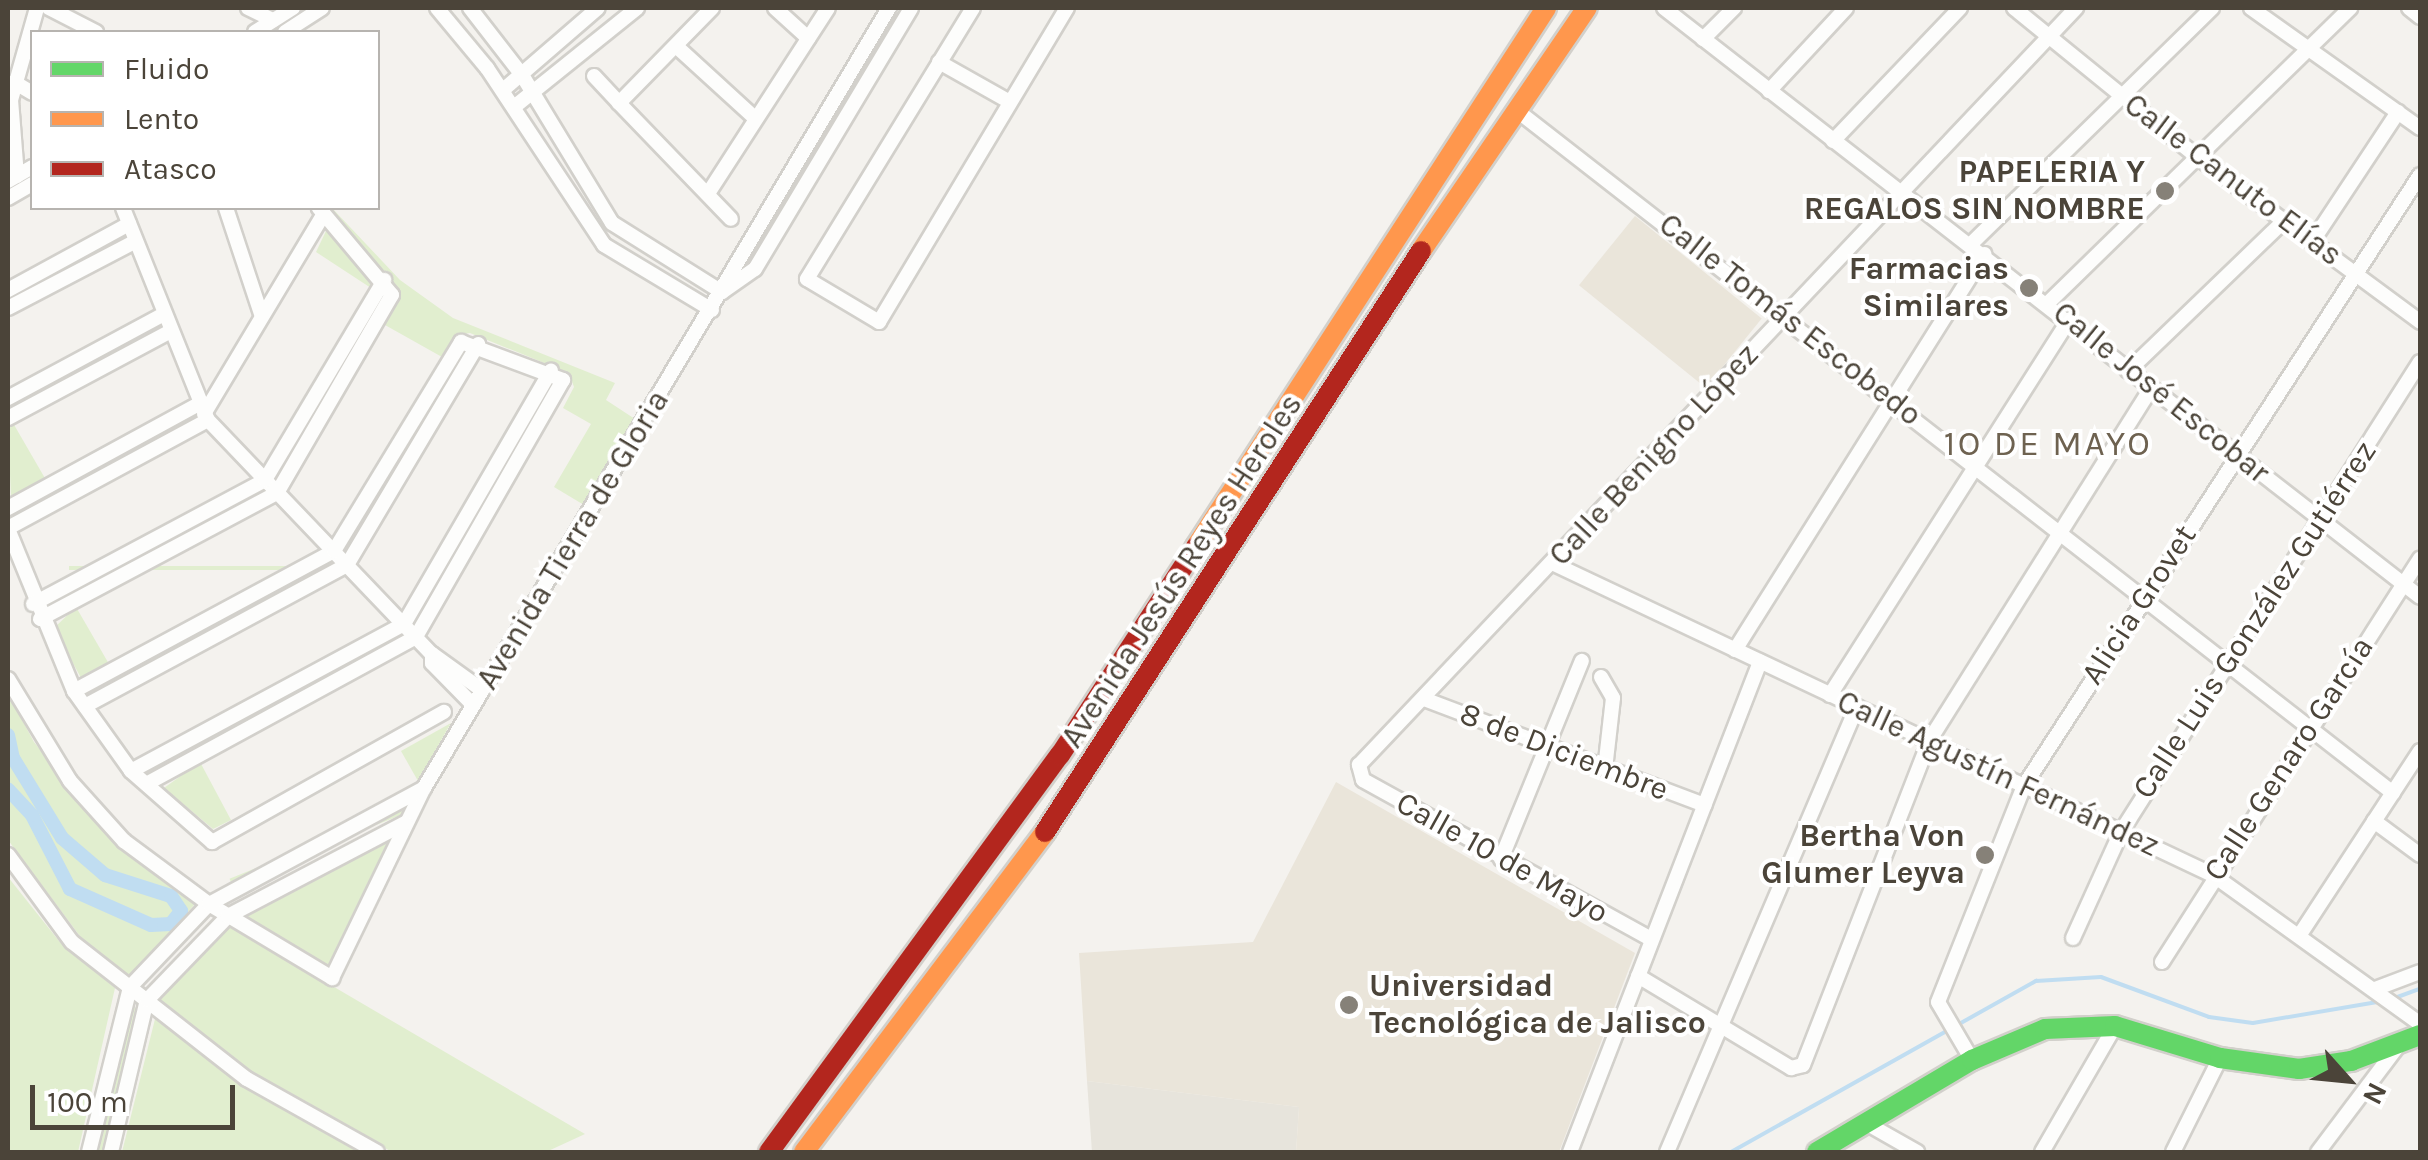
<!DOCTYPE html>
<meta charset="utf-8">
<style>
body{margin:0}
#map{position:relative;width:2428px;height:1160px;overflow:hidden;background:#f4f2ee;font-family:Karla,sans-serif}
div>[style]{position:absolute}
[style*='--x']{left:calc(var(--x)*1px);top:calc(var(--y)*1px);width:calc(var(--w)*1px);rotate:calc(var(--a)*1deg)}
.residential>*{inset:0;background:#e7e4dc}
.education>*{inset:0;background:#eae5da;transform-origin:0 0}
.green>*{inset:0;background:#e1eecf;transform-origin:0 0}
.stream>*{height:4px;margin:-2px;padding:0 2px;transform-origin:2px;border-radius:2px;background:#c0ddf1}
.canal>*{height:14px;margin:-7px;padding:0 7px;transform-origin:7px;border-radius:7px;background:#c0ddf1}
.roads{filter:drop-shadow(2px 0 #d2d0cb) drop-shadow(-2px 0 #d2d0cb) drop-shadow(0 2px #d2d0cb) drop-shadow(0 -2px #d2d0cb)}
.street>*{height:14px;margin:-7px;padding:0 7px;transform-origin:7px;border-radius:7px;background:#fdfdfc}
.fast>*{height:20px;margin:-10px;padding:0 10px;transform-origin:10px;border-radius:10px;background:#63d668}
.slow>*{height:20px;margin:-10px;padding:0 10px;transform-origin:10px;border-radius:10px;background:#ff974d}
.jam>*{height:20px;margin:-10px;padding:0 10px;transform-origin:10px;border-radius:10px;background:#b3261e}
.dots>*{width:28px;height:28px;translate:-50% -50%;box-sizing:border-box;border:5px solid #fff;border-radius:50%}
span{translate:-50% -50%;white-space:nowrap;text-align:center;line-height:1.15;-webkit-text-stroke:8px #fff;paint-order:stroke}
.poi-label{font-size:32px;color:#4b4439;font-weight:700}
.right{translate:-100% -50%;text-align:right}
.left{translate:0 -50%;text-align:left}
.street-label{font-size:32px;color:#4b4439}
.neighbourhood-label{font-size:35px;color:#6e6250;letter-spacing:2.5px}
.frame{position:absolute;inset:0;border:10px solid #4b4439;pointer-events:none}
.legend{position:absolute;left:30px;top:30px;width:350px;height:180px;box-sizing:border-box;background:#fff;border:2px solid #b7b4b0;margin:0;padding:12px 18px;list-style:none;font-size:30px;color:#4b4439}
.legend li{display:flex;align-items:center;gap:20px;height:50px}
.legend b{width:50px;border:2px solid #b7b4b0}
.north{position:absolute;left:2298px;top:1030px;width:100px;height:100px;-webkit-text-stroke:8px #fff;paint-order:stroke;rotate:117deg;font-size:28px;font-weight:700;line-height:40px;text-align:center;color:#4b4439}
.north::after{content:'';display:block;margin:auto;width:35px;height:45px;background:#4b4439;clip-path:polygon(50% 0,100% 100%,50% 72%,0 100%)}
.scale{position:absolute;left:30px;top:1085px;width:205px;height:45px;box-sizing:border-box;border:5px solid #4b4439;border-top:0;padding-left:12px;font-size:30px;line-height:35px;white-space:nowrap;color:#4b4439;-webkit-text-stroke:8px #fff;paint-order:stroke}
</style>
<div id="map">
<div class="residential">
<div style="clip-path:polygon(1087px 1081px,1299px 1107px,1296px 1152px,1092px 1152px)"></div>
</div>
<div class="education">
<div style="left:1635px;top:216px;width:163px;height:89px;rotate:39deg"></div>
<div style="clip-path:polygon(1336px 782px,1635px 953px,1559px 1152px,1296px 1152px,1299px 1107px,1087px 1081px,1079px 953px,1253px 942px)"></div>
</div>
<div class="green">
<div style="clip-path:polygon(332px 208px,400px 280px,453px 318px,615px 383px,606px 400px,635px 419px,584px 505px,554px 487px,591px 424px,563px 408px,574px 387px,569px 373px,470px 333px,458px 335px,442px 357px,385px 325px,399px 297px,394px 284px,338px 225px)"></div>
<div style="clip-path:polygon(326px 231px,374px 281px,371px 288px,316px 252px)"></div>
<div style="left:117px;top:237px;width:5px;height:124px;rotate:68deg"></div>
<div style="clip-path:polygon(149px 329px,152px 334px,8px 411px,8px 406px)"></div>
<div style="clip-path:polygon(188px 419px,190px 423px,23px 510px,26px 505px)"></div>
<div style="clip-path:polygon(13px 423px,46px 480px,11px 498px,8px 426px)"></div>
<div style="clip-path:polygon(251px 494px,253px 498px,54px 602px,54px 599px)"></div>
<div style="left:324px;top:566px;width:4px;height:255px;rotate:90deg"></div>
<div style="clip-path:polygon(76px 607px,109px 664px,81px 678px,54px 628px)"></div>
<div style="clip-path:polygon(392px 640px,154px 772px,150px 770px,151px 767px)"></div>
<div style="clip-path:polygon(8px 694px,34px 742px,105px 831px,195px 904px,129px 978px,82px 939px,8px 840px)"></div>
<div style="clip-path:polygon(451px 723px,418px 781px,401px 751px)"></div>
<div style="clip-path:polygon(200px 762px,231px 820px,213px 829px,164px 788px)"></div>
<div style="left:402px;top:809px;width:5px;height:186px;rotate:68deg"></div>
<div style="clip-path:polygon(392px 837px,332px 973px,243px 917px)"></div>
<div style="clip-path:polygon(8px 877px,59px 941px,115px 988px,78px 1152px,8px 1152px)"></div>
<div style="clip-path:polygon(230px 926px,585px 1134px,546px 1152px,392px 1152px,250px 1072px,159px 1001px)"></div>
<div style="clip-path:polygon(136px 1007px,103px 1152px,96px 1152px,131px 1011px)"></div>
<div style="clip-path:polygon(155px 1019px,241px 1084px,362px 1152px,122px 1152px)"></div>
</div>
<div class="stream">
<div style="--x:2392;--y:999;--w:30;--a:-20"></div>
<div style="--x:1731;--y:1152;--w:350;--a:-29.3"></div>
<div style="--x:2036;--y:981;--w:65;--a:-3.5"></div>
<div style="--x:2101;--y:977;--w:115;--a:20.3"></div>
<div style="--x:2209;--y:1017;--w:44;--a:7.8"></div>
<div style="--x:2253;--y:1023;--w:132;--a:-9.6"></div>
</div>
<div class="canal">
<div style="--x:8;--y:735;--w:24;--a:78"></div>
<div style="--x:13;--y:758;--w:94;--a:58.5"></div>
<div style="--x:62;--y:838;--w:57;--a:40.7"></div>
<div style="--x:105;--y:875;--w:69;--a:17.7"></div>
<div style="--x:171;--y:896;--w:18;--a:56"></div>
<div style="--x:181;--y:911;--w:16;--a:128"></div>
<div style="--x:171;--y:924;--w:20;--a:177"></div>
<div style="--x:151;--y:925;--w:89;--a:-156"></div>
<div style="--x:70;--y:889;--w:83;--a:-117.2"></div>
<div style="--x:32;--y:815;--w:35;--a:-133"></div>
</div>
<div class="roads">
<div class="street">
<div style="--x:49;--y:8;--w:53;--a:27.1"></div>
<div style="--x:248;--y:8;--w:28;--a:26"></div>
<div style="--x:437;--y:8;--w:78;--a:50.2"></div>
<div style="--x:487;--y:68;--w:212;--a:56.5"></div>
<div style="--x:604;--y:245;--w:126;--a:31"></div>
<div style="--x:470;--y:8;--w:85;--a:52.2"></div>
<div style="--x:522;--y:75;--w:173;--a:58.7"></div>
<div style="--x:612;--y:223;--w:130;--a:32.1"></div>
<div style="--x:712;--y:8;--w:133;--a:134.4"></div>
<div style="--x:619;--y:103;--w:161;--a:46"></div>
<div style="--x:775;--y:8;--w:45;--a:42.3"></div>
<div style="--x:973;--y:8;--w:318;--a:121.5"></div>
<div style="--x:807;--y:279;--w:84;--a:30.8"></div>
<div style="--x:879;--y:322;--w:366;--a:-59.1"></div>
<div style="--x:1664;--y:8;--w:958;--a:37.92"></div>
<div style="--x:2014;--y:8;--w:235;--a:39.1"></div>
<div style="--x:2196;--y:156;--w:279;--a:36.5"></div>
<div style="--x:2251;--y:8;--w:207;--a:35.4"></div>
<div style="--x:2409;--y:8;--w:14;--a:39"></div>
<div style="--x:255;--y:32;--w:45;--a:-32.3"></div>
<div style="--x:285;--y:32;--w:44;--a:-33"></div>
<div style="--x:1703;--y:39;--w:44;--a:-45"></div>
<div style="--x:676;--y:46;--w:108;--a:42.4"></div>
<div style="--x:939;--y:62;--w:81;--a:29.4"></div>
<div style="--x:594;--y:76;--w:37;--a:47"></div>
<div style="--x:14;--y:82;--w:21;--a:31"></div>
<div style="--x:503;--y:90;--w:125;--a:-40.8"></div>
<div style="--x:1769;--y:91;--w:113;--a:-47.1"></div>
<div style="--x:514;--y:107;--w:158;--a:-38.8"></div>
<div style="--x:1515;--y:109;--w:1113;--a:37.92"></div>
<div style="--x:1833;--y:141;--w:184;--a:-46.3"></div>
<div style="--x:17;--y:176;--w:76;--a:-94.5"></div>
<div style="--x:11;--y:100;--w:96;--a:-74.2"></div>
<div style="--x:8;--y:181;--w:28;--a:-30"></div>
<div style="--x:709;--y:192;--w:219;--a:-57.1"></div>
<div style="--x:8;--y:198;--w:28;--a:-30"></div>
<div style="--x:123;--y:208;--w:228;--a:68.2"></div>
<div style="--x:208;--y:420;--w:324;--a:46.3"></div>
<div style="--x:432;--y:654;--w:9;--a:90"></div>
<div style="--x:432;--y:663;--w:59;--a:45.7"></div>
<div style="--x:226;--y:208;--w:112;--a:71.7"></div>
<div style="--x:2312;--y:242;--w:156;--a:-56.5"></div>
<div style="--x:1972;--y:243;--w:336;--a:-44.4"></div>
<div style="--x:8;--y:290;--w:138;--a:-28.6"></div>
<div style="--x:722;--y:292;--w:40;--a:-34.9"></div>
<div style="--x:755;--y:269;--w:304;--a:-59.1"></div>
<div style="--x:2049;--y:302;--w:421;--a:-44.3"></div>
<div style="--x:8;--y:308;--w:144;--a:-27.6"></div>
<div style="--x:2128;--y:371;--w:216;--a:-43.9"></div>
<div style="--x:8;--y:398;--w:177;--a:-28.3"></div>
<div style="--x:204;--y:414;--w:230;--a:-59.1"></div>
<div style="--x:8;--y:418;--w:185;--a:-28.1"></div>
<div style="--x:8;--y:508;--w:217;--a:-28.6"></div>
<div style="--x:8;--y:528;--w:227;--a:-28.4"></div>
<div style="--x:8;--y:529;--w:175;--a:67.8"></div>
<div style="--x:74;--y:691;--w:98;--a:54.5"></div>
<div style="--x:131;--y:771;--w:108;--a:41.2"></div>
<div style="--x:212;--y:842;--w:266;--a:-29.3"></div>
<div style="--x:1552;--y:563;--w:731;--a:25.27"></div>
<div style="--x:2213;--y:875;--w:255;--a:35.7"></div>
<div style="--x:33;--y:604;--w:263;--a:-28.1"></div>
<div style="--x:265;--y:480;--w:233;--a:-59.2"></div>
<div style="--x:40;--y:619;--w:268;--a:-28"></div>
<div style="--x:277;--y:493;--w:229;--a:-59.9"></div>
<div style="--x:392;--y:295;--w:114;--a:-130"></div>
<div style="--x:1735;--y:650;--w:468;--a:-57.8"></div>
<div style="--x:432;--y:654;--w:62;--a:35.8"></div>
<div style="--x:1601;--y:677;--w:24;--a:60"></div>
<div style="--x:1613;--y:698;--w:71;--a:96.4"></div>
<div style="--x:8;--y:679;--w:119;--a:58.7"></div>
<div style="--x:70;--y:781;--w:81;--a:48"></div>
<div style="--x:124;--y:841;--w:106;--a:36.5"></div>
<div style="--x:209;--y:904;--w:144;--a:31"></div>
<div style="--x:332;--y:978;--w:211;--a:-64.2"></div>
<div style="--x:424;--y:788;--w:908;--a:-59.2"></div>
<div style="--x:74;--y:691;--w:295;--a:-28.3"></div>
<div style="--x:334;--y:551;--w:245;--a:-58.7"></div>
<div style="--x:461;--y:342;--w:109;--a:20.4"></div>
<div style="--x:563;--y:380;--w:296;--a:119.8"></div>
<div style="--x:416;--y:637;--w:307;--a:151.4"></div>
<div style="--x:1830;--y:695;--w:445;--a:-57.5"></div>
<div style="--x:1424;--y:699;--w:300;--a:20.7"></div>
<div style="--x:85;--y:706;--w:298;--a:-28.3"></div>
<div style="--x:347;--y:565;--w:257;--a:-59.3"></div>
<div style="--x:131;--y:771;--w:310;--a:-28.3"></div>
<div style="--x:404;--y:624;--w:293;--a:-59.9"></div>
<div style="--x:2374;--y:821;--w:57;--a:36.5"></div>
<div style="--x:8;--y:855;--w:108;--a:53.7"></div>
<div style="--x:72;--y:942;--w:222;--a:38.1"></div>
<div style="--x:247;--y:1079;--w:149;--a:29.3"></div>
<div style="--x:1501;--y:859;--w:214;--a:-67.8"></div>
<div style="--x:2299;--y:936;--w:221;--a:-56.8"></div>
<div style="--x:2073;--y:938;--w:116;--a:-65.6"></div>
<div style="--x:2121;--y:832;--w:557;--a:-57.54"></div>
<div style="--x:1651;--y:939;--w:329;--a:-151.1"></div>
<div style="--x:1363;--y:780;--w:16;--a:-105"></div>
<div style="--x:1359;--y:765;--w:1043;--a:-46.55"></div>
<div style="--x:2162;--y:962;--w:479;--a:-57.4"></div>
<div style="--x:1638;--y:976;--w:179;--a:31"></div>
<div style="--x:1791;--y:1068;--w:12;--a:-14"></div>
<div style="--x:1803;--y:1065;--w:348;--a:-68.7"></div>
<div style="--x:1929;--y:741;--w:416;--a:-57.8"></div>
<div style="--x:2375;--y:989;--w:48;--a:-20.7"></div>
<div style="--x:1972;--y:1060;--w:67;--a:-120.4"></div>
<div style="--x:1938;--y:1002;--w:232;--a:-68.3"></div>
<div style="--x:2024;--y:786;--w:728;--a:-57.05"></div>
<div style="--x:1866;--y:1123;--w:59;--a:29.6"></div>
<div style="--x:89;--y:1152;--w:170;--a:-76"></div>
<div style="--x:130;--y:987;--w:115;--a:-46.4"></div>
<div style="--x:209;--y:904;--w:244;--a:-28.3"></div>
<div style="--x:111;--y:1152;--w:156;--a:-76.7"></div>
<div style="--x:147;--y:1000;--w:117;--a:-46"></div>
<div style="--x:228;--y:916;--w:200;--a:-27.7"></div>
<div style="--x:1570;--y:1152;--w:526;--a:-68.81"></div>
<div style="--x:1667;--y:1152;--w:484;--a:-66.9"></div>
<div style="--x:2042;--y:1152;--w:146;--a:-59.9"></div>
<div style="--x:2173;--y:1152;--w:105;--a:-63.4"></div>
<div style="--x:2318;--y:1152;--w:138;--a:-53"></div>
</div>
<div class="fast">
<div style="--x:1817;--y:1152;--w:180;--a:-30.7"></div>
<div style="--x:1972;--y:1060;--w:79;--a:-23"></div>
<div style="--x:2045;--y:1029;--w:70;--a:-2.5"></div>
<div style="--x:2115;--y:1026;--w:110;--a:16.9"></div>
<div style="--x:2220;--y:1058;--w:80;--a:7.9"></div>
<div style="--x:2299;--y:1069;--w:53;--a:-8.7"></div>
<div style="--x:2351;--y:1061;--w:74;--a:-20.6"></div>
</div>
<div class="slow">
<div style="--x:1421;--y:251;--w:294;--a:-55.7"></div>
<div style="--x:1196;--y:547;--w:643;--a:-57"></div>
<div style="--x:804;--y:1152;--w:401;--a:-53"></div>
</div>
<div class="jam">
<div style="--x:1045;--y:832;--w:692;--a:-57.09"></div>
<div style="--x:769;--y:1152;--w:492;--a:-53.8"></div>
<div style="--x:1060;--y:755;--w:249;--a:-56.8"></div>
</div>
</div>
<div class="dots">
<div style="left:2165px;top:191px;background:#868178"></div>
<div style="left:2029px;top:288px;background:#868178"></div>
<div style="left:1985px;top:855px;background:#868178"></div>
<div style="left:1349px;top:1005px;background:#868178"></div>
</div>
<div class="poi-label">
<span class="right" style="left:2145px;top:191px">PAPELERIA Y<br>REGALOS SIN NOMBRE</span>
<span class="right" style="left:2009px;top:288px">Farmacias<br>Similares</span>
<span class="right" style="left:1965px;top:855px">Bertha Von<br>Glumer Leyva</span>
<span class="left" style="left:1369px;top:1005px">Universidad<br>Tecnológica de Jalisco</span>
</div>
<div class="street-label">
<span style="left:2233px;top:180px;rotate:37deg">Calle Canuto Elías</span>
<span style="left:1790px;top:320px;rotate:38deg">Calle Tomás Escobedo</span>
<span style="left:2161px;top:393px;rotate:39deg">Calle José Escobar</span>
<span style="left:1654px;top:455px;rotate:-47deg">Calle Benigno López</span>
<span style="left:573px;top:540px;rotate:-59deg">Avenida Tierra de Gloria</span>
<span style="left:1182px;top:571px;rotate:-57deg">Avenida Jesús Reyes Heroles</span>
<span style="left:2139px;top:605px;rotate:-57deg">Alicia Grovet</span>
<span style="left:2255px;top:620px;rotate:-57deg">Calle Luis González Gutiérrez</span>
<span style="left:1564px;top:752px;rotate:21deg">8 de Diciembre</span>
<span style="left:2289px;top:759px;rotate:-57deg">Calle Genaro García</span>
<span style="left:1998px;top:774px;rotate:25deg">Calle Agustín Fernández</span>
<span style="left:1502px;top:858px;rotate:29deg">Calle 10 de Mayo</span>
</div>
<div class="neighbourhood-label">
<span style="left:2048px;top:444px">1O DE MAYO</span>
</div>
<div class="frame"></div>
<ul class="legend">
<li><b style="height:12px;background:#63d668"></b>Fluido</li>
<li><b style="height:12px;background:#ff974d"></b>Lento</li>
<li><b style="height:12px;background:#b3261e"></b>Atasco</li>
</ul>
<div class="north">N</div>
<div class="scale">100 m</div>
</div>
